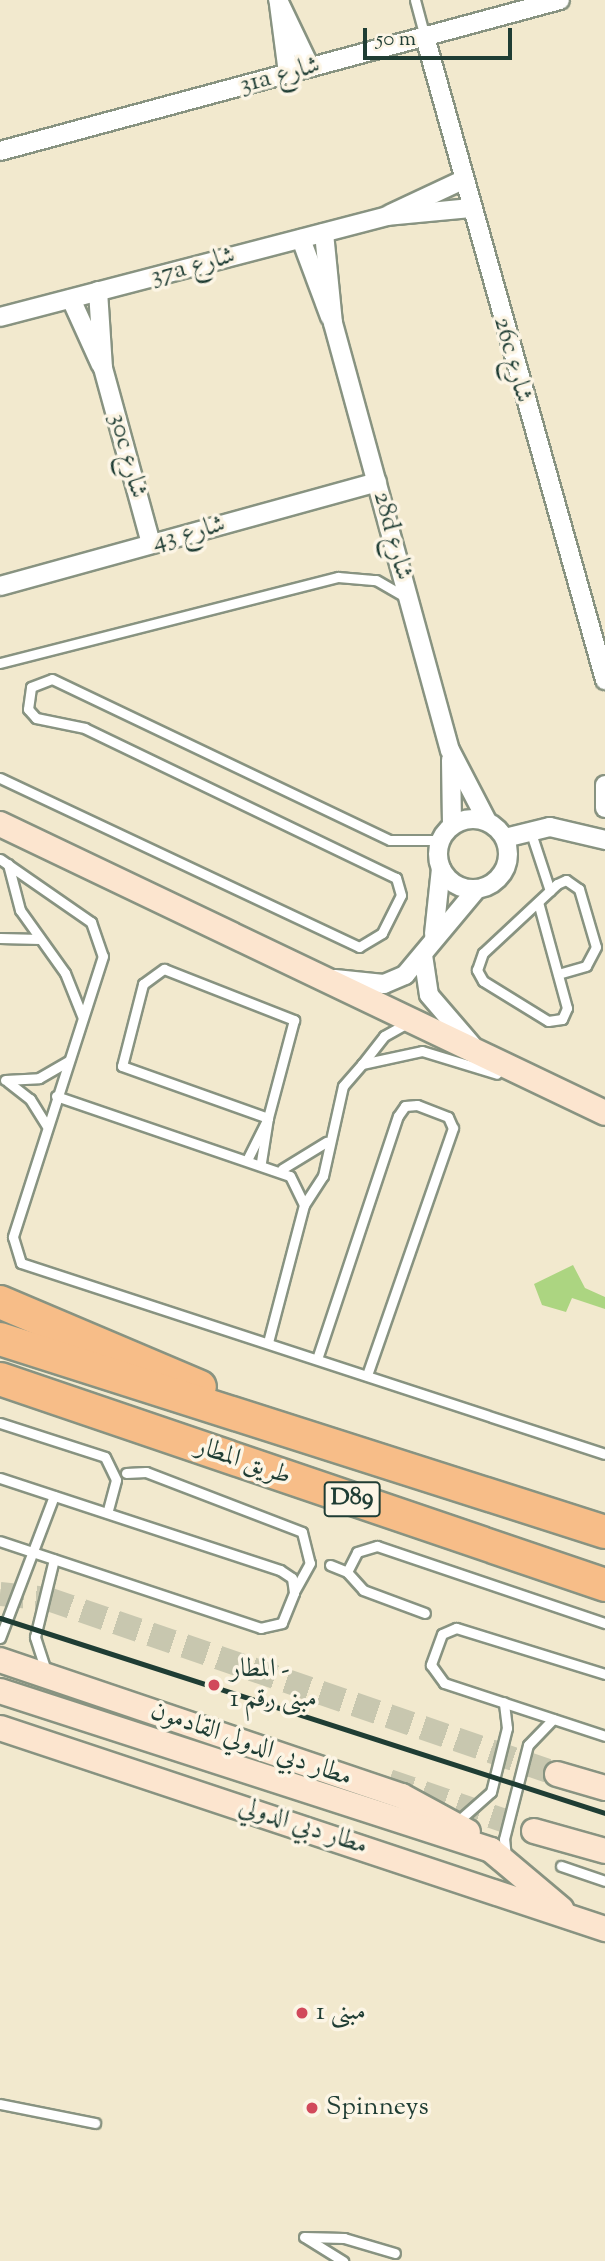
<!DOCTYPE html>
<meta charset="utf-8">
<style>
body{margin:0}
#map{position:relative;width:605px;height:2261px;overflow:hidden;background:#f2e9ce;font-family:"Sorts Mill Goudy",Amiri,serif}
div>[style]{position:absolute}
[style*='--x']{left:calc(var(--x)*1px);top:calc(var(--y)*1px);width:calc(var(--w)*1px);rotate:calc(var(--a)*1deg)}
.green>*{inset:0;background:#acd581}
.secondary-tunnel>*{height:24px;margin-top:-12px;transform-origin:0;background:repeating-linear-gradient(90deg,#c8c7af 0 24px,transparent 0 36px)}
.roads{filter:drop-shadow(2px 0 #889381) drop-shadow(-2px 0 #889381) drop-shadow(0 2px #889381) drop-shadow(0 -2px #889381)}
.lane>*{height:9px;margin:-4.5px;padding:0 4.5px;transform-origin:4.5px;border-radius:4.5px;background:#fff}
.street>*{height:18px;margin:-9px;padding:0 9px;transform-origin:9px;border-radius:9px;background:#fff}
.street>.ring{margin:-9px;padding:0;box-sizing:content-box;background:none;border:18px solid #fff;border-radius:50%}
.secondary>*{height:24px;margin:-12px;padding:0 12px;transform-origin:12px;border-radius:12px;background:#fce5cf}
.highway>*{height:32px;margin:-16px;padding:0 16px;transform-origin:16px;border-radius:16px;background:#f7bd88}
.rail>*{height:5px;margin:-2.5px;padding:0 2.5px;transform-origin:2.5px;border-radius:2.5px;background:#1f3d34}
.dots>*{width:19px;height:19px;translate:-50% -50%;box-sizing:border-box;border:4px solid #fcf5e5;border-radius:50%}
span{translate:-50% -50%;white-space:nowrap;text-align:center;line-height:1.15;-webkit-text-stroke:7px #fcf5e5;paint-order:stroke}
.shield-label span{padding:2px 5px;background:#fcf5e5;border:2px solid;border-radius:5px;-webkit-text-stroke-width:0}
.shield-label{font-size:24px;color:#1f3d34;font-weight:700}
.street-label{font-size:26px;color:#1f3d34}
.poi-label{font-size:26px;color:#1f3d34}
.left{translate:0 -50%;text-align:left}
.scale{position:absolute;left:363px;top:28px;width:149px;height:32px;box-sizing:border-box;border:4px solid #1f3d34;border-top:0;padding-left:9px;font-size:21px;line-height:24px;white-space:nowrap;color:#1f3d34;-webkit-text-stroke:5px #fcf5e5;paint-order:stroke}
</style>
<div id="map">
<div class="green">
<div style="clip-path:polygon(573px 1265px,585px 1288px,605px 1297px,605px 1309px,572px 1298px,566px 1312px,542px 1305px,534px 1284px)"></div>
</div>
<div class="secondary-tunnel">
<div style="--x:0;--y:1594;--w:48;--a:5.9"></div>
<div style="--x:48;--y:1599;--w:538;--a:18.97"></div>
<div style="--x:389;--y:1781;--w:153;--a:19"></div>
</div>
<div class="roads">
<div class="lane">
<div style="--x:415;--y:0;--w:38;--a:75"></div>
<div style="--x:0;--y:663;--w:349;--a:-14.3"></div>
<div style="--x:338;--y:577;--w:38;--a:5"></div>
<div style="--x:376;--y:580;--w:34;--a:30"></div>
<div style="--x:0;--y:778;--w:397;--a:25.2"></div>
<div style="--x:359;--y:947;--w:27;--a:-31"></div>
<div style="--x:382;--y:933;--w:42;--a:-63.4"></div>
<div style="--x:401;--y:895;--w:18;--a:-106"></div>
<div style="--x:396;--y:878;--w:345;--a:-154.3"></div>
<div style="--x:85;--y:728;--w:50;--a:-168.5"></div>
<div style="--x:36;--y:718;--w:12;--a:-132"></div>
<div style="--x:28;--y:709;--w:22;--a:-82"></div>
<div style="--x:31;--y:687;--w:22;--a:-21"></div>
<div style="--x:52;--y:679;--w:374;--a:25.5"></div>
<div style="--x:390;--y:840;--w:51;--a:0"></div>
<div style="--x:530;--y:830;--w:64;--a:71.8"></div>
<div style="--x:0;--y:859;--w:111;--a:34.7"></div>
<div style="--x:91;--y:922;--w:36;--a:71"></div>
<div style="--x:103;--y:956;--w:295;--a:107.8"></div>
<div style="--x:13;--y:1237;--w:27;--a:73"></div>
<div style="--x:21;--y:1263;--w:614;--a:18.11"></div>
<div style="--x:8;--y:864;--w:48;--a:75.4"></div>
<div style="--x:20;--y:910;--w:77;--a:54.5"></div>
<div style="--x:65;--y:973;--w:48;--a:68.2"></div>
<div style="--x:538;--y:902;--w:110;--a:74.7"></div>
<div style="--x:567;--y:1008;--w:12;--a:114"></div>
<div style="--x:562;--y:1019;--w:14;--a:172"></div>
<div style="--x:548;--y:1021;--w:76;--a:-148.4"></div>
<div style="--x:483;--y:981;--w:13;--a:-119"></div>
<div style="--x:477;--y:970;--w:18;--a:-71"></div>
<div style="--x:483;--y:953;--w:101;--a:-43"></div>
<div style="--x:557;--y:884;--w:10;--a:-24"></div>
<div style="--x:566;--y:880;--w:16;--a:35"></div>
<div style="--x:579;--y:889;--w:60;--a:73.7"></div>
<div style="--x:596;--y:947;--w:21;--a:118"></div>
<div style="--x:586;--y:966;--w:29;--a:164"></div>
<div style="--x:0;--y:938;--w:40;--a:1.4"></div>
<div style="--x:164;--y:969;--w:140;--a:21.4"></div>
<div style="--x:294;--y:1020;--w:101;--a:104.9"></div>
<div style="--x:268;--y:1118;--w:155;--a:-160.4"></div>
<div style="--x:122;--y:1066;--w:85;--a:-75.6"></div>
<div style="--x:143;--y:984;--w:26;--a:-36"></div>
<div style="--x:363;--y:1063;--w:34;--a:-52"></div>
<div style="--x:384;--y:1036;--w:25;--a:-29"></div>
<div style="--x:5;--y:1080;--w:34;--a:-3"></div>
<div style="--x:39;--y:1078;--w:34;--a:-30"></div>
<div style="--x:8;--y:1082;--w:28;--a:38"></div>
<div style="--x:30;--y:1099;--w:31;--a:58"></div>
<div style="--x:56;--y:1096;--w:247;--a:18.9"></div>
<div style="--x:290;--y:1176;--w:32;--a:64"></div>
<div style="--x:304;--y:1205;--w:142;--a:104.7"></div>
<div style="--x:248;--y:1158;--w:45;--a:-63.4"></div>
<div style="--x:261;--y:1162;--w:45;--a:-81"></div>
<div style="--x:282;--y:1169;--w:52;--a:-31.5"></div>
<div style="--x:304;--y:1205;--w:35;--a:-57"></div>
<div style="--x:323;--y:1176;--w:92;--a:-77.5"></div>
<div style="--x:343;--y:1086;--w:29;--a:-49"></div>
<div style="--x:362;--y:1064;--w:61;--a:-12.2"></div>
<div style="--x:422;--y:1051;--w:78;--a:17"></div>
<div style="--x:317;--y:1359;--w:256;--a:-71.6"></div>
<div style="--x:398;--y:1116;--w:12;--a:-55"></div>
<div style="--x:405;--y:1106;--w:12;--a:-5"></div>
<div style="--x:417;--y:1105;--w:33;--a:21"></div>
<div style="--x:448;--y:1117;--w:12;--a:66"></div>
<div style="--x:453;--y:1128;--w:262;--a:109.2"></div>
<div style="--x:0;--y:1423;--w:110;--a:17.9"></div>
<div style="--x:105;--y:1457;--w:25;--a:64"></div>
<div style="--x:116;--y:1480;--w:34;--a:105"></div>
<div style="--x:126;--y:1473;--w:20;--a:-3"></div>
<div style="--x:146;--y:1472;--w:167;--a:21"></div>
<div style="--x:302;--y:1532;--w:32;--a:76"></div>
<div style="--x:310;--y:1563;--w:33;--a:119"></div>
<div style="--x:0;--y:1478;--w:295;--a:18.2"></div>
<div style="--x:280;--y:1570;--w:14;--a:34"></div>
<div style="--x:292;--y:1578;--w:15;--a:82"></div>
<div style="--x:294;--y:1593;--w:32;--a:112"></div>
<div style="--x:282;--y:1623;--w:22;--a:167"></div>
<div style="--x:261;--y:1628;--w:275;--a:-161.6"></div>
<div style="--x:330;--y:1565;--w:18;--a:22"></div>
<div style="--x:347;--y:1572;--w:24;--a:48"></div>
<div style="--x:363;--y:1590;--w:66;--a:20.4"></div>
<div style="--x:347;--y:1572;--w:22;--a:-63"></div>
<div style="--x:357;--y:1552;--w:21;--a:-17"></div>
<div style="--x:377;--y:1546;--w:241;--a:18.7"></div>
<div style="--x:0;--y:1638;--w:152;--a:-69.2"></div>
<div style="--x:46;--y:1671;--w:36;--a:-108"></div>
<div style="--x:35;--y:1637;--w:80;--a:-76.3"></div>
<div style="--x:605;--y:1674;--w:156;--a:-162.8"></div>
<div style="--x:456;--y:1628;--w:15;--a:157"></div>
<div style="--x:442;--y:1634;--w:33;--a:110"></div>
<div style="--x:431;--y:1665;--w:22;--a:54"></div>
<div style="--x:444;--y:1683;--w:169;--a:18.2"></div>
<div style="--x:457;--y:1822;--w:45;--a:-41.4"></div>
<div style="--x:491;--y:1792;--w:66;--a:-76"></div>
<div style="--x:507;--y:1728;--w:26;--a:-97"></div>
<div style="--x:506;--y:1857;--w:18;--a:-96"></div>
<div style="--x:504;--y:1839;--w:97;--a:-75.7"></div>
<div style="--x:528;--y:1745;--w:36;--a:-46"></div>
<div style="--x:561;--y:1866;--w:46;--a:18.8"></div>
<div style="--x:0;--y:2104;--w:97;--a:11.3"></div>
<div style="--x:304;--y:2237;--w:40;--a:1.4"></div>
<div style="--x:344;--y:2238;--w:53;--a:16.4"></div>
<div style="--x:306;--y:2238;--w:44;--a:31.9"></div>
</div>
<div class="street">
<div style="--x:278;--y:0;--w:74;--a:64.5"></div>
<div style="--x:279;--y:4;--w:70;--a:82.6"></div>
<div style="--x:425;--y:37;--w:668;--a:74.36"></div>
<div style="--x:0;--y:151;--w:580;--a:-15.09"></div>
<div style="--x:390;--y:214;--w:81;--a:-25"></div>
<div style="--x:324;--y:233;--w:90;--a:84.3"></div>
<div style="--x:333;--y:323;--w:443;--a:74.7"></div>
<div style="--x:450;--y:750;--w:80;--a:62.5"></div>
<div style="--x:301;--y:239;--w:83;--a:69.6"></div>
<div style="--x:98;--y:291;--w:77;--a:86.3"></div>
<div style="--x:103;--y:368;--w:182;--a:74.7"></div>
<div style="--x:71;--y:299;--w:72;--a:65.6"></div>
<div style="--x:0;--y:317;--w:400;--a:-14.6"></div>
<div style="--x:387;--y:216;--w:83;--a:-5.5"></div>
<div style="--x:0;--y:586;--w:391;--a:-15.4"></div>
<div style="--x:451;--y:760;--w:65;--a:89.1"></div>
<div style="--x:605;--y:785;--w:23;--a:90"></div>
<div class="ring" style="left:438px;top:819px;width:52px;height:52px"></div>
<div style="--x:505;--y:838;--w:46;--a:-13.7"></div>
<div style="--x:550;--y:827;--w:57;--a:13.3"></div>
<div style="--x:434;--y:934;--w:66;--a:-83.9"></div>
<div style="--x:423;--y:955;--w:40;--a:81.5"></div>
<div style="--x:429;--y:995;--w:66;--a:49.3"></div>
<div style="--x:335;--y:979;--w:49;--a:5.8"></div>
<div style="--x:384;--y:984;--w:23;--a:-23"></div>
<div style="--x:405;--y:975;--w:112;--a:-50.1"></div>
</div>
<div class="secondary">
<div style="--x:0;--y:824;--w:670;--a:25.53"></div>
<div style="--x:0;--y:1660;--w:424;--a:18.7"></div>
<div style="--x:402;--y:1796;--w:75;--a:28.6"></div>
<div style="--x:0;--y:1691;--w:516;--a:17.94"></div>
<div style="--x:491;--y:1850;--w:92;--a:40.1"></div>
<div style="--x:0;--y:1728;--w:638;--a:18.38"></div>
<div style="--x:557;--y:1774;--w:50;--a:16.3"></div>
<div style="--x:534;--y:1831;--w:74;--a:15.7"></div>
</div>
<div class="highway">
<div style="--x:0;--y:1302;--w:217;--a:23"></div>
<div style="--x:0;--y:1339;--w:635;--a:17.69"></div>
<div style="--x:0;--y:1379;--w:639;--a:18.8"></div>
</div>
</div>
<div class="rail">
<div style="--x:0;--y:1618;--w:636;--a:17.86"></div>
</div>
<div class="dots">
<div style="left:214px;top:1685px;background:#d1495b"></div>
<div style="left:302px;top:2013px;background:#d1495b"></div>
<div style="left:312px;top:2108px;background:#d1495b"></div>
</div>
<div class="shield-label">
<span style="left:352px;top:1499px">D89</span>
</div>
<div class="street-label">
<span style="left:280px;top:76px;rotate:-15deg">31a شارع</span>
<span style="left:193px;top:267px;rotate:-15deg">37a شارع</span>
<span style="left:512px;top:360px;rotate:75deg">26c شارع</span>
<span style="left:127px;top:456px;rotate:75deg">30c شارع</span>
<span style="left:189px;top:534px;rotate:-15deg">شارع 43</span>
<span style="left:392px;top:536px;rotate:75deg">28d شارع</span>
<span style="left:243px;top:1462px;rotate:19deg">طريق المطار</span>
<span style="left:251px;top:1745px;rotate:19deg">مطار دبي الدولي القادمون</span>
<span style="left:303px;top:1827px;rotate:18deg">مطار دبي الدولي</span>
</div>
<div class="poi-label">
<span class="left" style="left:230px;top:1685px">المطار -<br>مبنى رقم 1</span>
<span class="left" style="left:316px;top:2013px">مبنى 1</span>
<span class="left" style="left:326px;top:2108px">Spinneys</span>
</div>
<div class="scale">50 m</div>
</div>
